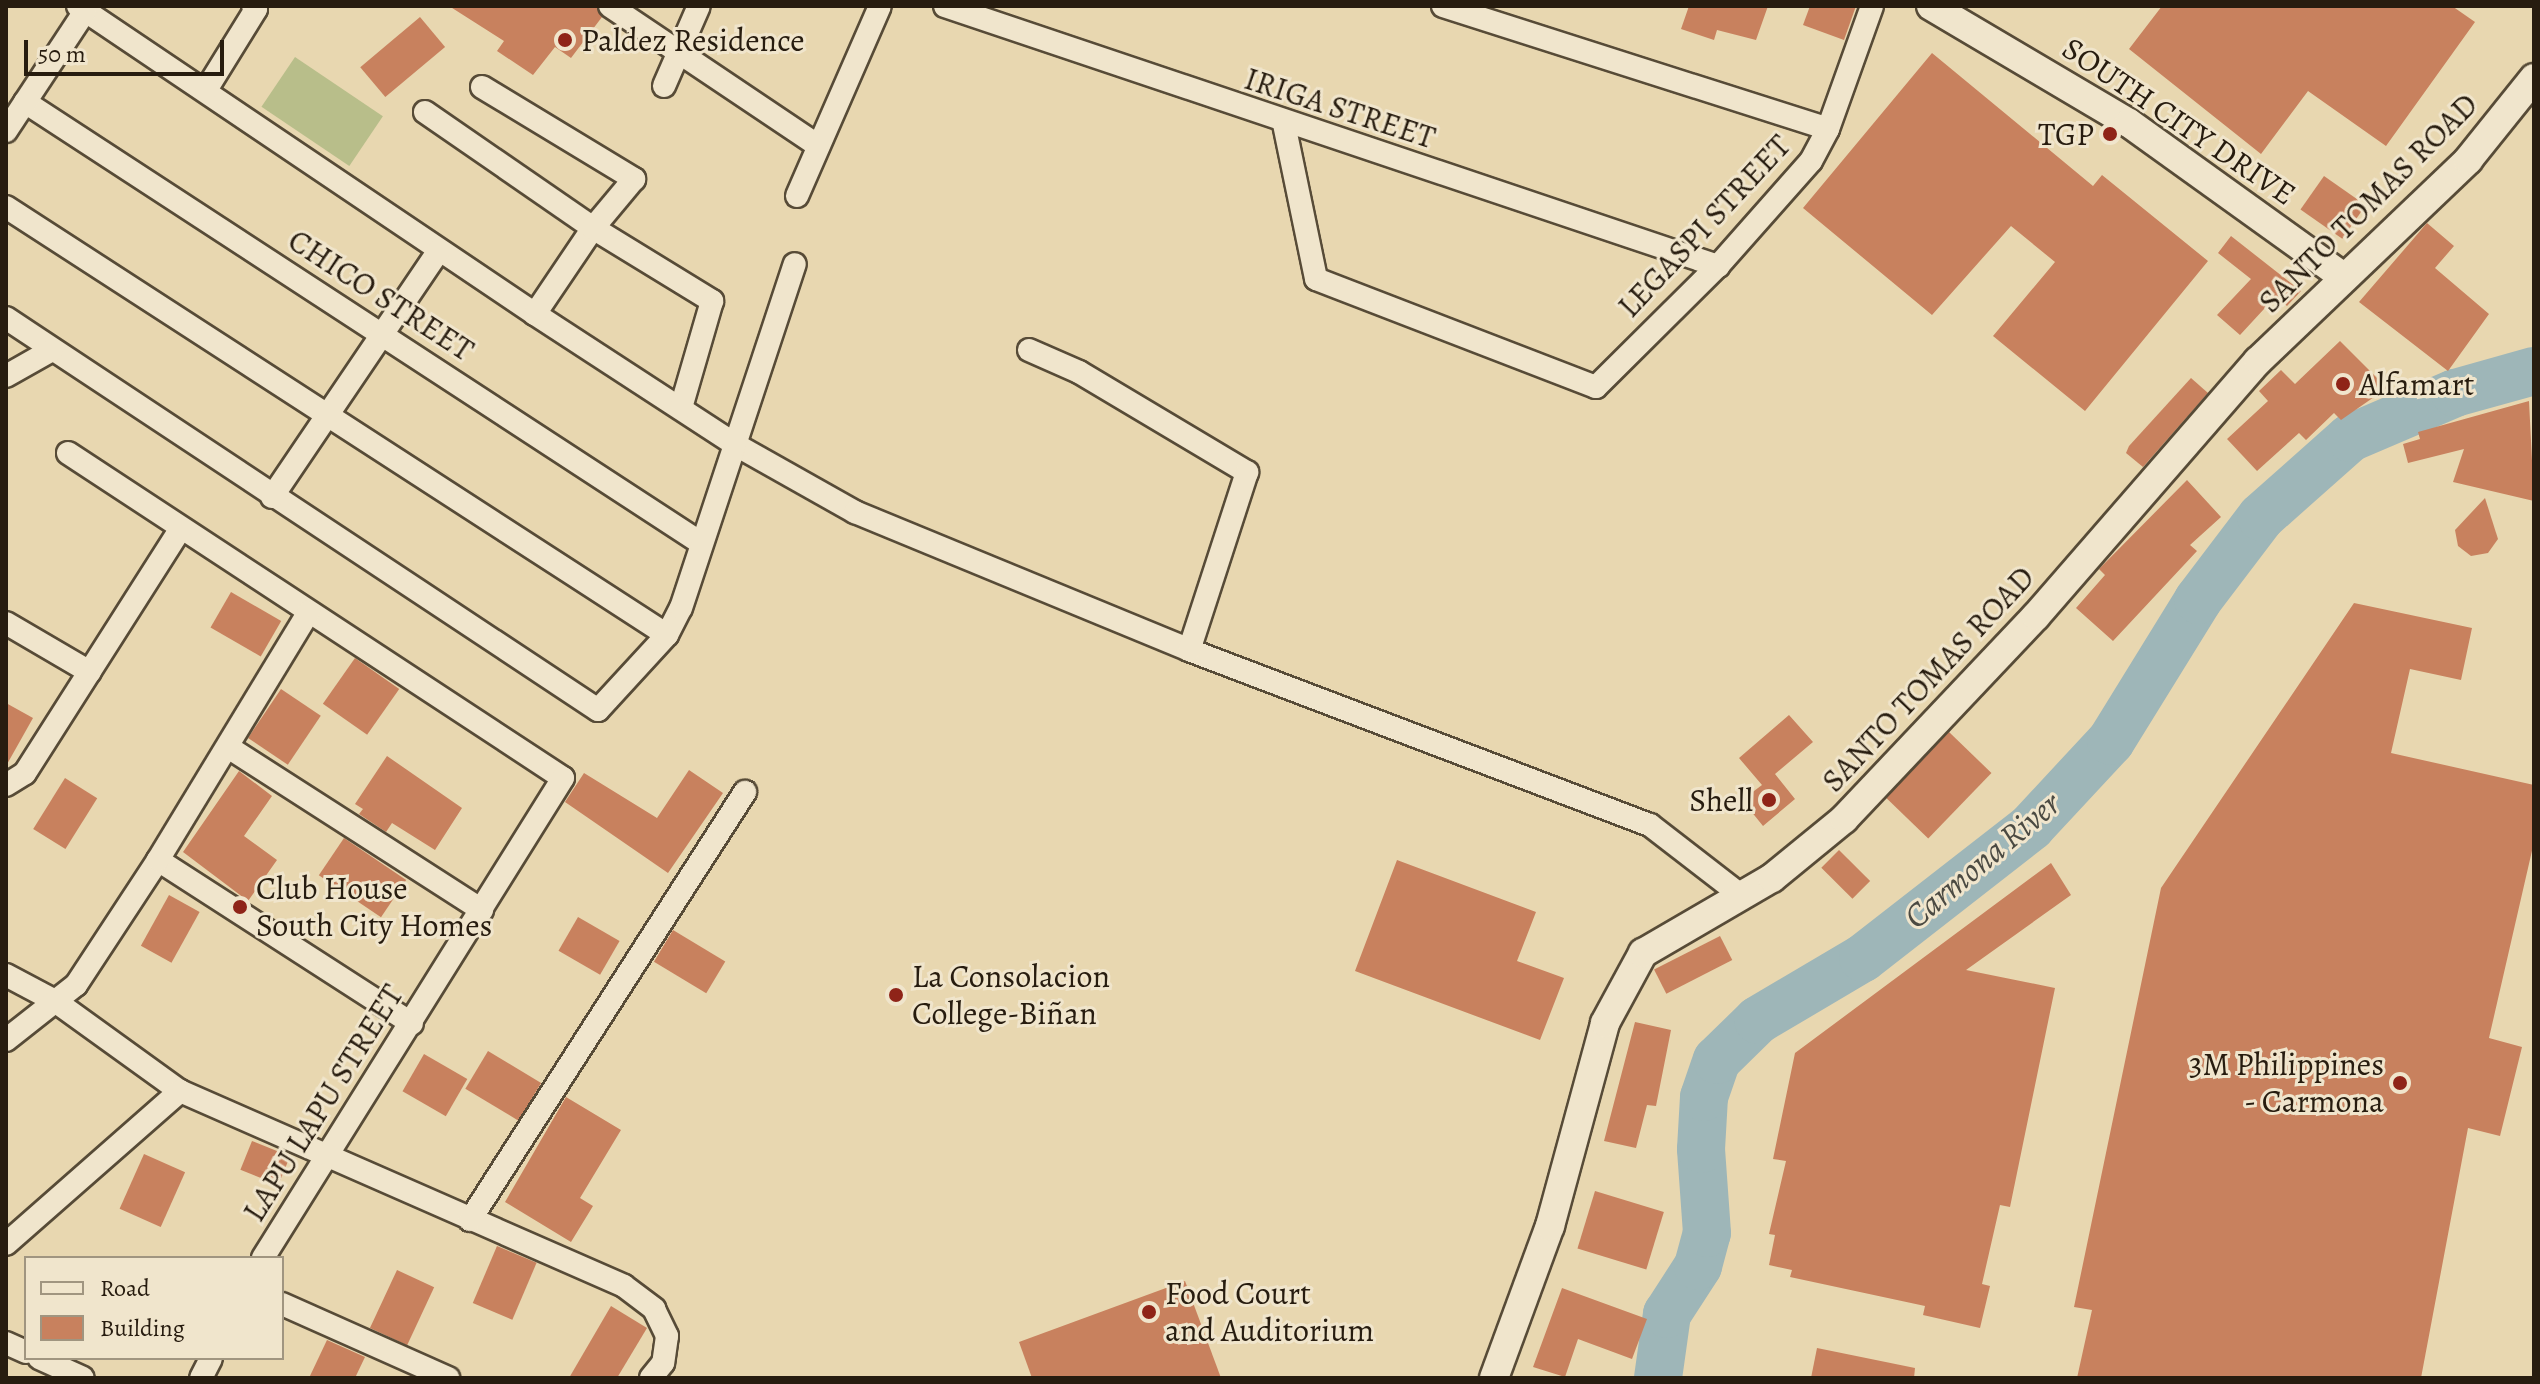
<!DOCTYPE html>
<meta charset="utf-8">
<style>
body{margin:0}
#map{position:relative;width:2540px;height:1384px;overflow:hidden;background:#e8d7b0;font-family:Alegreya,serif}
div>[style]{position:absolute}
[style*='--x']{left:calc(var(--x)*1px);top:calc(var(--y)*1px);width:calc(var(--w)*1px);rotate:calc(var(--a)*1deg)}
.green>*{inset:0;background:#b8be8a;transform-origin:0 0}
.river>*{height:48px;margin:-24px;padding:0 24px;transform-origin:24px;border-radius:24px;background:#9eb6b8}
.building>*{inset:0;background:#c8815e;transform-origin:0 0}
.roads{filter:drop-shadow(2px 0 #574b37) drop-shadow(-2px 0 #574b37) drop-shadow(0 2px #574b37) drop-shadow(0 -2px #574b37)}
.minor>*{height:22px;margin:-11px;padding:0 11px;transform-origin:11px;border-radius:11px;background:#f0e5cc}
.tertiary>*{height:28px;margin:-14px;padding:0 14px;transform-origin:14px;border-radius:14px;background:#f0e5cc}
.dots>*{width:22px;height:22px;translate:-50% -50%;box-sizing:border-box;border:4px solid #f0e5cc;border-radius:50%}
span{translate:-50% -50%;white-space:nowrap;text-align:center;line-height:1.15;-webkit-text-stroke:6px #f0e5cc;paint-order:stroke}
.poi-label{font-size:32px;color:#271c0f}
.left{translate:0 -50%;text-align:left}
.right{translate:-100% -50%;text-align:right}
.street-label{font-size:32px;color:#271c0f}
.water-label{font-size:34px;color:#4b4a42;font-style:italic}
.frame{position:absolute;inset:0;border:8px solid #271c0f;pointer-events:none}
.legend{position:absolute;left:24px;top:1256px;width:260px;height:104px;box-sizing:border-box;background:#f0e5cc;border:2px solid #a09580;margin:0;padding:10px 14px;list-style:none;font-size:24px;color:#271c0f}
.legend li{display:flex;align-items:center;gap:16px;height:40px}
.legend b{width:40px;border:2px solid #a09580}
.scale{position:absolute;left:24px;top:40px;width:200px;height:36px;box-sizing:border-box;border:4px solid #271c0f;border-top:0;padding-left:10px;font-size:24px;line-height:28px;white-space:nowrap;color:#271c0f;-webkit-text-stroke:6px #f0e5cc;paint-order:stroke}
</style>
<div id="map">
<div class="green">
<div style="left:295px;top:57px;width:106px;height:60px;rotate:34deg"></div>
</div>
<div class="river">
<div style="--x:1658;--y:1378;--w:65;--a:-82"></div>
<div style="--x:1667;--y:1314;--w:57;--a:-57.1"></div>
<div style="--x:1698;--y:1266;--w:34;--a:-75"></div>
<div style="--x:1707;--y:1233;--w:84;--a:-94.1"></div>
<div style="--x:1701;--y:1149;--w:52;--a:-86.7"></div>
<div style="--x:1704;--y:1097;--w:39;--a:-71"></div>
<div style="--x:1717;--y:1060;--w:57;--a:-44.3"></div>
<div style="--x:1758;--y:1020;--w:122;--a:-30.6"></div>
<div style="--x:1863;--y:958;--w:213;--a:-37.9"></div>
<div style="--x:2031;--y:827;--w:117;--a:-47.1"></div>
<div style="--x:2111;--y:741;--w:166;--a:-58.3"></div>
<div style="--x:2198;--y:600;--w:104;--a:-52.8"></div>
<div style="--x:2261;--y:517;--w:119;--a:-41.6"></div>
<div style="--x:2350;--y:438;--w:114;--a:-23.2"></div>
<div style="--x:2455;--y:393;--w:82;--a:-15.6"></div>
</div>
<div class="building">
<div style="clip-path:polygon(449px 6px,596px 6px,602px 17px,571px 58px,555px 47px,533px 75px,497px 51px,504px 41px)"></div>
<div style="clip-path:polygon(1689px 6px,1768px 6px,1756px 40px,1717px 30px,1714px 40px,1681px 29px)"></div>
<div style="clip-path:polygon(1810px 6px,1856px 6px,1844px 40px,1803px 25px)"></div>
<div style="clip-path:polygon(2162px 6px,2452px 6px,2475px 22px,2386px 146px,2308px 91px,2261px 154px,2129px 49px)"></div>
<div style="left:420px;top:17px;width:39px;height:78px;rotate:50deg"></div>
<div style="clip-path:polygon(1932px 53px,2093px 186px,2102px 175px,2208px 261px,2085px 411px,1993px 336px,2055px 262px,2011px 226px,1932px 315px,1803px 208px)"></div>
<div style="left:2324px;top:176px;width:51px;height:41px;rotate:35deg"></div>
<div style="clip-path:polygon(2427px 223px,2454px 246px,2435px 268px,2489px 314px,2448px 371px,2359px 302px)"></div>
<div style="clip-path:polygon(2231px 236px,2301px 291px,2287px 306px,2276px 296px,2240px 335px,2217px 315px,2251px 279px,2218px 253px)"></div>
<div style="clip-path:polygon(2340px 341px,2387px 388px,2341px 420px,2334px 413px,2306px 440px,2299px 433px,2257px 471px,2227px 439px,2268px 401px,2259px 391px,2281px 370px,2295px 384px)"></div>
<div style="clip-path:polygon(2191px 378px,2208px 393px,2143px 467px,2126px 453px,2129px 446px)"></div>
<div style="clip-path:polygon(2529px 401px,2534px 501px,2453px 482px,2464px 449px,2408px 463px,2403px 444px,2420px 439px,2418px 432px)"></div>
<div style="clip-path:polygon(2187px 480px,2221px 517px,2190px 545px,2197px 551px,2113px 641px,2076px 608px,2105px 575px,2099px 569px)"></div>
<div style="clip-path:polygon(2485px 498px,2498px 539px,2488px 553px,2471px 556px,2458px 546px,2455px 530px)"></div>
<div style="left:231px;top:592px;width:58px;height:41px;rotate:30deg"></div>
<div style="clip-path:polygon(2354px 603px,2472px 628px,2461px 680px,2410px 669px,2391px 753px,2534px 785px,2534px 842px,2489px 1038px,2522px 1047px,2500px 1136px,2468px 1128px,2421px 1378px,2077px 1378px,2092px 1310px,2074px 1307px,2161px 888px)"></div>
<div style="left:355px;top:658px;width:54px;height:56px;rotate:35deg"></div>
<div style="left:281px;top:689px;width:48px;height:59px;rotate:34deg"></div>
<div style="clip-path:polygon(6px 703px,33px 718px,6px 766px)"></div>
<div style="clip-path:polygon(1789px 715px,1813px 742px,1775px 774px,1795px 799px,1763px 826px,1742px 800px,1762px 785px,1739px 758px)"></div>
<div style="left:1949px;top:732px;width:59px;height:91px;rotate:44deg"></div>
<div style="clip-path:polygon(387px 756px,462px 808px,435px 850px,392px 823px,386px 832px,359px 814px,363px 809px,355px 804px)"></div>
<div style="clip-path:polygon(689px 770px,723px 793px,668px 873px,565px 802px,584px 773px,657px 818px)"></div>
<div style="clip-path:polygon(239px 771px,272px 796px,244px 836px,277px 860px,248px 901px,183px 852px)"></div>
<div style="left:65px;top:778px;width:38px;height:60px;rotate:32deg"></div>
<div style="left:344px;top:838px;width:75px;height:45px;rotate:34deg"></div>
<div style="left:1839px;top:850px;width:44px;height:25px;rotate:45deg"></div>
<div style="clip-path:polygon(1397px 860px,1536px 912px,1517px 961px,1564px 978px,1540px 1040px,1355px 971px)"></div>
<div style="clip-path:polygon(2051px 863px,2071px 895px,1966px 970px,2055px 988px,2010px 1207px,2000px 1205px,1982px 1284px,1990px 1286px,1980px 1328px,1923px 1315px,1925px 1306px,1790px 1277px,1792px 1270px,1769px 1265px,1775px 1235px,1769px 1234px,1786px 1161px,1773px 1159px,1795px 1053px)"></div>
<div style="left:169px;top:895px;width:35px;height:58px;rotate:29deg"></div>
<div style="left:578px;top:917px;width:48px;height:39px;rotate:30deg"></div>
<div style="left:673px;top:930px;width:61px;height:37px;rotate:31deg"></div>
<div style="left:1720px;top:936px;width:27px;height:74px;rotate:63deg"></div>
<div style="clip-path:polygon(1635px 1022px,1671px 1030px,1656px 1106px,1647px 1105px,1636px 1148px,1604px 1141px)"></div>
<div style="left:488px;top:1051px;width:62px;height:44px;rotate:31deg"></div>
<div style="left:424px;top:1054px;width:50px;height:43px;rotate:30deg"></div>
<div style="clip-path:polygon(566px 1097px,621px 1130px,580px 1198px,593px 1206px,571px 1242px,505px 1202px)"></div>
<div style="left:252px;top:1141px;width:41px;height:31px;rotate:22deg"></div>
<div style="left:144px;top:1154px;width:45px;height:60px;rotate:24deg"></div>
<div style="left:1595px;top:1191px;width:72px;height:60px;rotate:17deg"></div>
<div style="left:497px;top:1246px;width:43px;height:62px;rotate:23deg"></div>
<div style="left:397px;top:1270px;width:41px;height:64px;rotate:25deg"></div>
<div style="clip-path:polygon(1185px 1281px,1221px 1378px,1032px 1378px,1019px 1342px)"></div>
<div style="clip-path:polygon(1562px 1288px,1647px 1319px,1632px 1359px,1578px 1339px,1565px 1377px,1533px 1367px)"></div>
<div style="clip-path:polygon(611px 1306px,647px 1328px,617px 1378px,569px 1378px)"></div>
<div style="clip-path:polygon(327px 1340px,365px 1357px,355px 1378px,309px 1378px)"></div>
<div style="clip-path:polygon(1817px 1348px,1915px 1368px,1914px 1378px,1811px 1378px)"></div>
</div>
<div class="roads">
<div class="minor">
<div style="--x:78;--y:6;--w:551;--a:33.98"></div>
<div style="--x:535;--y:314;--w:240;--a:33.1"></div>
<div style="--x:736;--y:445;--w:137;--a:29.4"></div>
<div style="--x:855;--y:512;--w:361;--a:22.4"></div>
<div style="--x:1189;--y:650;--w:493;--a:20.8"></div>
<div style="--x:1650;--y:825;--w:116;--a:37.7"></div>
<div style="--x:610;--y:6;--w:251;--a:33.9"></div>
<div style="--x:945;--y:6;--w:816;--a:18.59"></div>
<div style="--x:1443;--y:6;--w:404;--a:17.7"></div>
<div style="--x:664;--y:86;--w:87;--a:-66.4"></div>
<div style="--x:482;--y:87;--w:178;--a:31.2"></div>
<div style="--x:634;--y:179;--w:64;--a:129.9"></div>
<div style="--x:593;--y:228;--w:104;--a:124"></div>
<div style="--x:206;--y:90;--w:95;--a:-58.3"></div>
<div style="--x:256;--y:9;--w:4;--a:-135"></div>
<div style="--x:25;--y:102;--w:807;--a:33.12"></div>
<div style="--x:425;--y:112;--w:204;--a:34.6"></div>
<div style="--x:593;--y:228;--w:140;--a:31.5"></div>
<div style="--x:712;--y:301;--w:111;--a:106.2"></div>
<div style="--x:1284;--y:124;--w:158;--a:78.3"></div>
<div style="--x:1316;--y:279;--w:300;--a:21.1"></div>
<div style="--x:1596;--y:387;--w:172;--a:-44.8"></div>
<div style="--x:1718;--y:266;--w:140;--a:-48.5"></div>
<div style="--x:1811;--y:161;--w:36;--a:-62"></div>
<div style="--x:1828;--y:129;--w:131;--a:-70.3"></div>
<div style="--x:6;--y:131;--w:144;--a:-56.6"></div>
<div style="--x:797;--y:196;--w:207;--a:-66.4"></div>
<div style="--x:6;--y:207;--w:787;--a:32.92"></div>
<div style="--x:6;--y:318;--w:710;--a:33.51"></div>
<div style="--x:598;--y:710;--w:102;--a:-47.4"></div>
<div style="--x:667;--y:635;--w:30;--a:-63"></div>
<div style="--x:681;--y:608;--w:362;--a:-71.7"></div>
<div style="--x:1029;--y:350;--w:55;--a:23.7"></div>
<div style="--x:1079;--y:372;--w:196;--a:30.8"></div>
<div style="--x:1247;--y:472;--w:187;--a:108"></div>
<div style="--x:6;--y:376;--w:53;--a:-29.5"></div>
<div style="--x:68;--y:453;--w:592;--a:33.29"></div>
<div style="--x:563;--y:778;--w:566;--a:122.01"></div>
<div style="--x:272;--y:497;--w:298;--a:-55.9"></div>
<div style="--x:6;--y:623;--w:97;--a:30.3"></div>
<div style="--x:228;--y:747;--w:302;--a:32.7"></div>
<div style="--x:6;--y:785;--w:22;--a:-32"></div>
<div style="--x:25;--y:773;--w:290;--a:-57.5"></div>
<div style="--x:158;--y:860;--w:302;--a:32.8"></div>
<div style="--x:6;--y:975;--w:55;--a:28"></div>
<div style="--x:55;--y:1001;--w:154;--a:35.8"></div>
<div style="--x:180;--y:1091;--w:485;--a:23.7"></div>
<div style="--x:624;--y:1286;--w:38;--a:37"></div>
<div style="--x:654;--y:1309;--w:30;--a:64"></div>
<div style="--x:667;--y:1336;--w:27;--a:98"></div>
<div style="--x:663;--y:1363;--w:19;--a:129"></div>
<div style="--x:6;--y:1040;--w:89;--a:-38.2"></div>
<div style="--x:76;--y:985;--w:149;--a:-56.7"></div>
<div style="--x:158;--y:860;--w:290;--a:-58.7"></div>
<div style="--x:470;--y:1220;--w:509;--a:-57.28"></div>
<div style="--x:6;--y:1244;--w:232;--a:-41.3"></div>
<div style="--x:282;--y:1304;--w:182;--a:24"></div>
<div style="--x:6;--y:1343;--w:22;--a:24"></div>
<div style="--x:39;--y:1358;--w:48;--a:24.4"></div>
<div style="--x:201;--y:1378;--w:22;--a:-63"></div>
</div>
<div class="tertiary">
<div style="--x:1931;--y:6;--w:230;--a:30.6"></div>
<div style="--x:2129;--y:123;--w:264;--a:35.7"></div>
<div style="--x:1494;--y:1378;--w:162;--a:-69.8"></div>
<div style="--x:1550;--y:1226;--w:210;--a:-74.8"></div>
<div style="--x:1605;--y:1023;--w:80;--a:-61.5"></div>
<div style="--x:1643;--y:953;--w:149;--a:-30.2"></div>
<div style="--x:1772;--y:878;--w:93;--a:-39.3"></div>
<div style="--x:1844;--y:819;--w:279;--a:-46.6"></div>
<div style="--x:2036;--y:616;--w:338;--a:-49"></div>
<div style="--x:2258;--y:361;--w:291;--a:-43.7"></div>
<div style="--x:2468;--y:160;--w:105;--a:-51.2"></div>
</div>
</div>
<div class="dots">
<div style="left:565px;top:40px;background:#8f2418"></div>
<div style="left:2110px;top:134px;background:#8f2418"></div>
<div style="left:2343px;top:384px;background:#8f2418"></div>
<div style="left:1769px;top:800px;background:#8f2418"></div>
<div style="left:240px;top:907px;background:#8f2418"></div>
<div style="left:896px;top:995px;background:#8f2418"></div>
<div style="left:2400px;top:1083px;background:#8f2418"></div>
<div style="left:1149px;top:1312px;background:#8f2418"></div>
</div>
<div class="poi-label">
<span class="left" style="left:581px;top:40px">Paldez Residence</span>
<span class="right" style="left:2094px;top:134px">TGP</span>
<span class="left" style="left:2359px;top:384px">Alfamart</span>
<span class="right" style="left:1753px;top:800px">Shell</span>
<span class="left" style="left:256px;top:907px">Club House<br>South City Homes</span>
<span class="left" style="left:912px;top:995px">La Consolacion<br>College-Biñan</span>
<span class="right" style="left:2384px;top:1083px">3M Philippines<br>- Carmona</span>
<span class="left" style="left:1165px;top:1312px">Food Court<br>and Auditorium</span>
</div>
<div class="street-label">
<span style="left:1340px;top:108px;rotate:18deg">IRIGA STREET</span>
<span style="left:2179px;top:121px;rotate:34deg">SOUTH CITY DRIVE</span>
<span style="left:2368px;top:203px;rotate:-45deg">SANTO TOMAS ROAD</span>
<span style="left:1704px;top:226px;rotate:-47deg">LEGASPI STREET</span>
<span style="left:381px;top:295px;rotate:33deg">CHICO STREET</span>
<span style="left:1928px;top:679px;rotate:-47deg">SANTO TOMAS ROAD</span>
<span style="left:323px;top:1103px;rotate:-58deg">LAPU LAPU STREET</span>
</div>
<div class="water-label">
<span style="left:1982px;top:860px;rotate:-40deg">Carmona River</span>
</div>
<div class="frame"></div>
<ul class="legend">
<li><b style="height:10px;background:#f0e5cc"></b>Road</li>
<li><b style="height:22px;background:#c8815e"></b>Building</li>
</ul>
<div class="scale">50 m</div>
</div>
